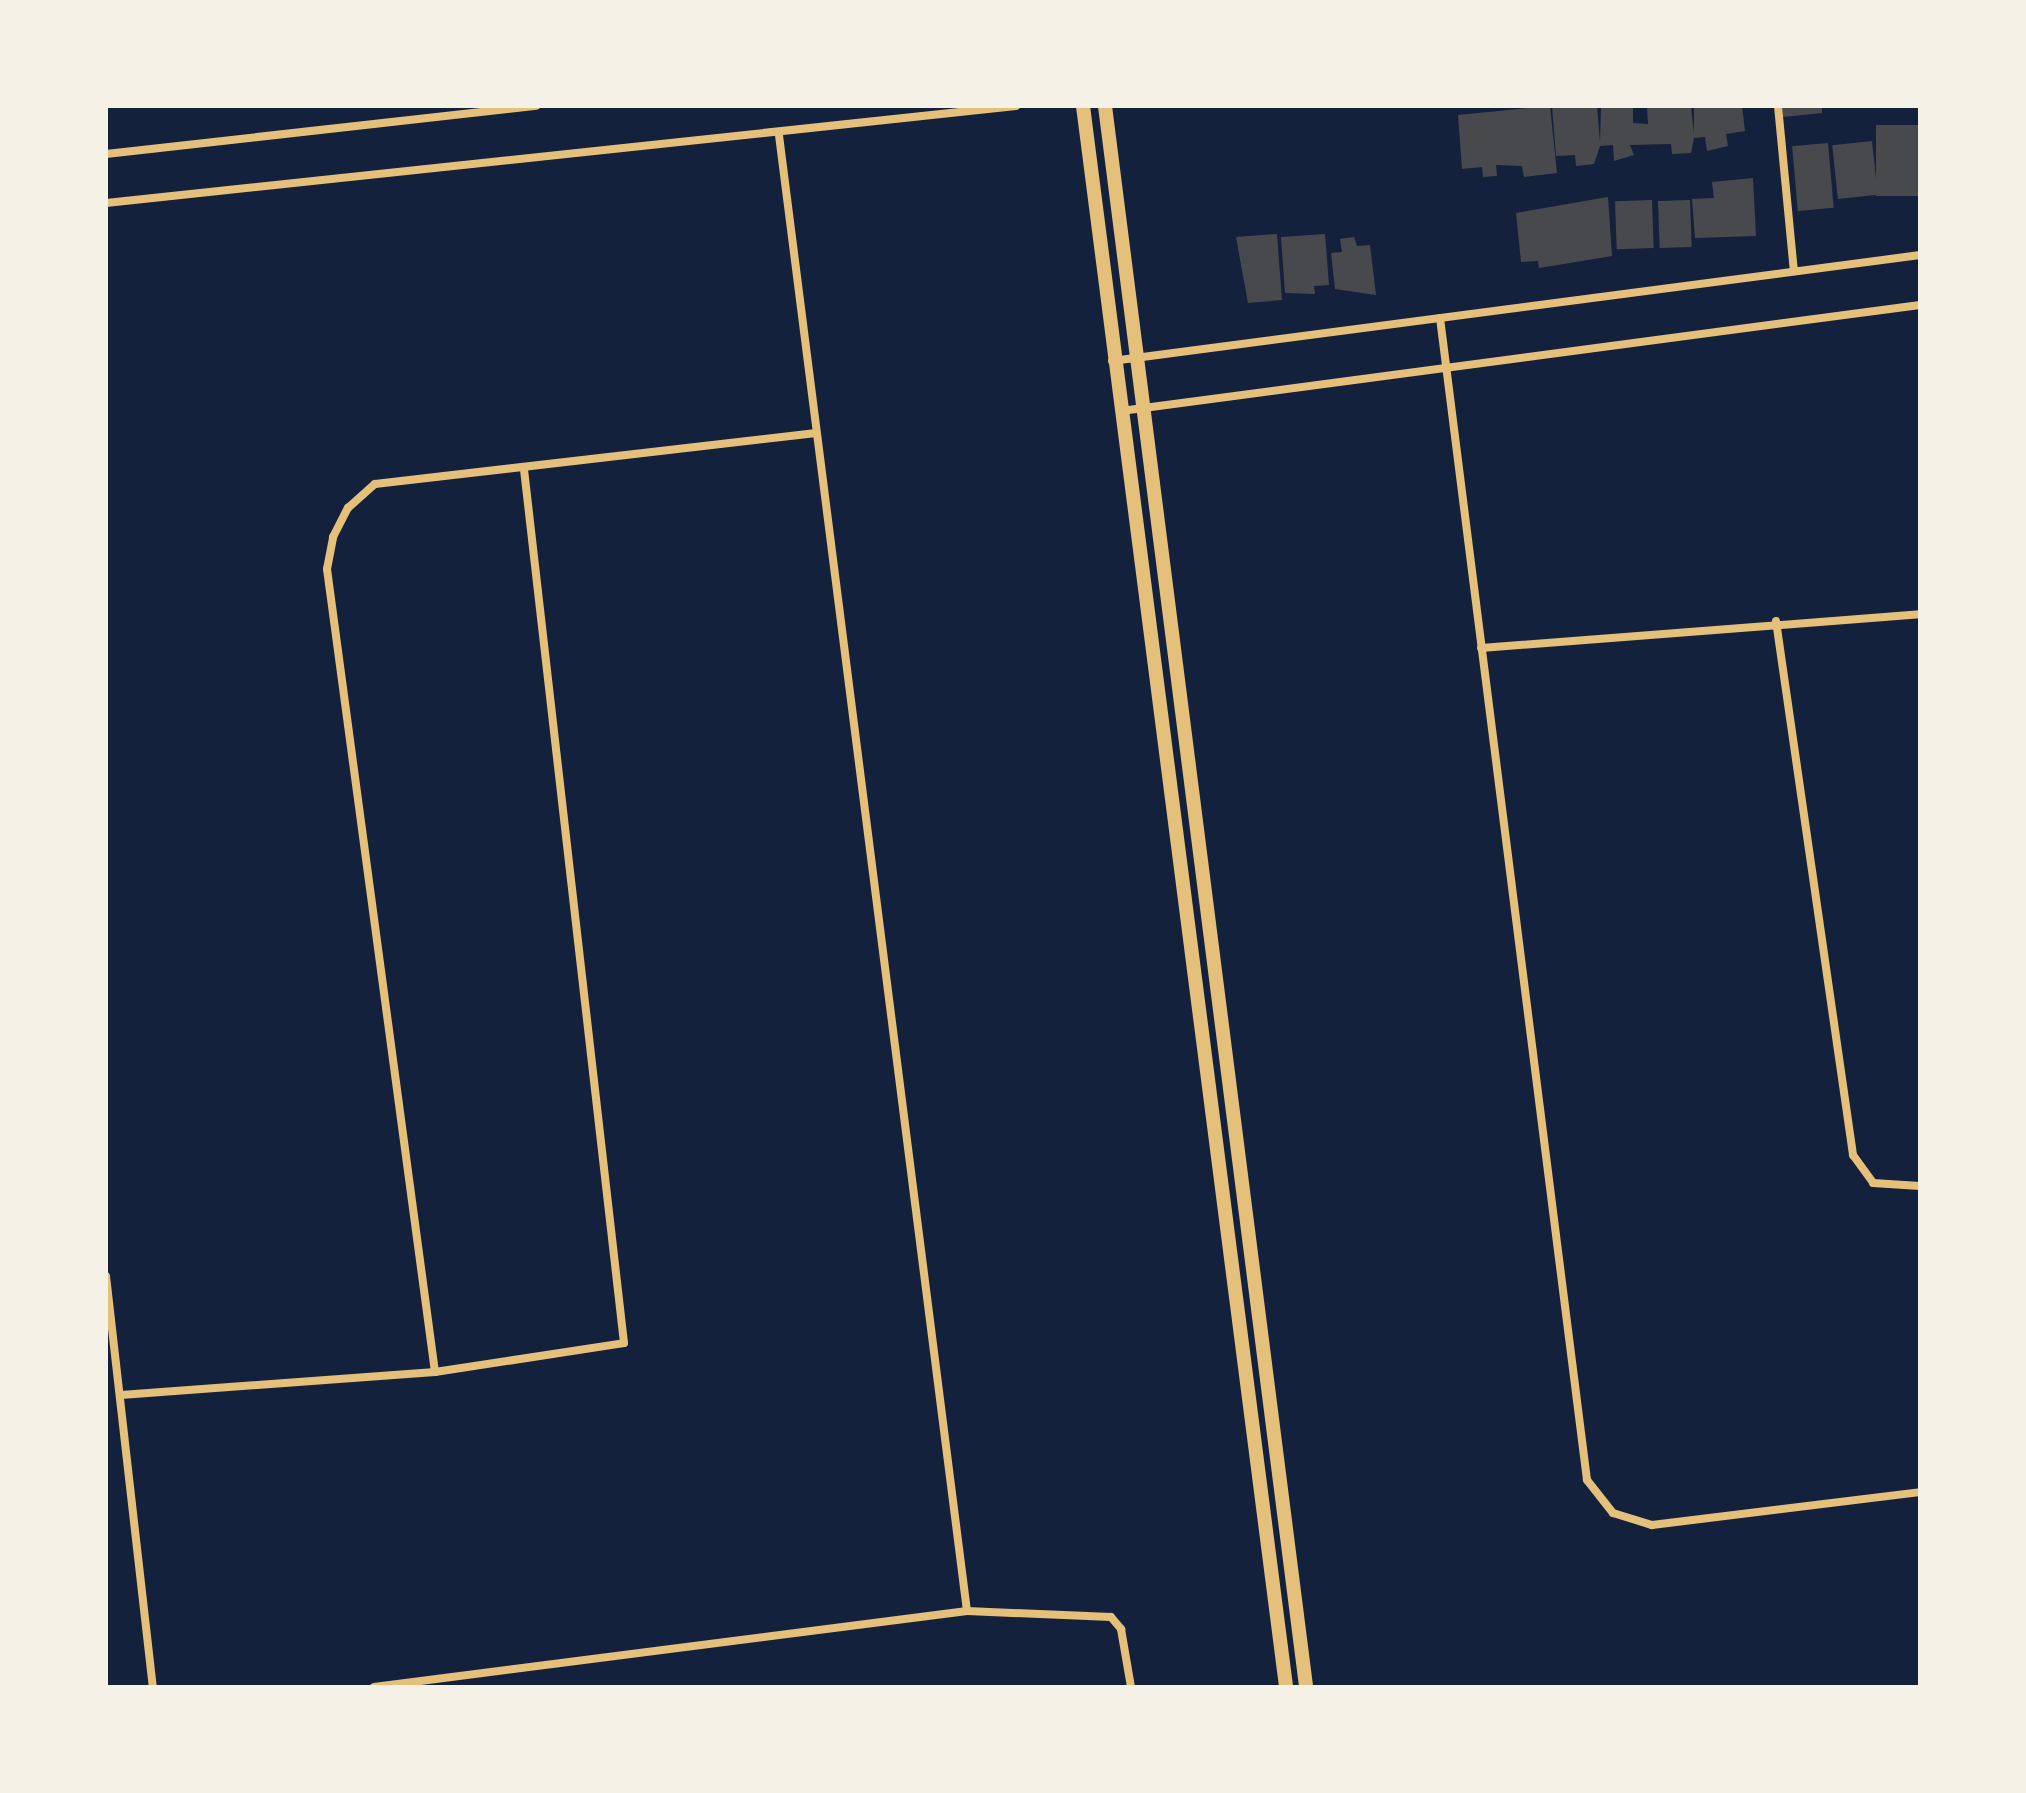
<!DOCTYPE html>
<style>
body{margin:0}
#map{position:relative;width:2026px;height:1793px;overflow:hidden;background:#14213d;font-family:Commissioner,sans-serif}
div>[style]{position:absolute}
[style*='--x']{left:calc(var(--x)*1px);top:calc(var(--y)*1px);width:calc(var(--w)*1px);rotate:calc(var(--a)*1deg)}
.building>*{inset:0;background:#48494c;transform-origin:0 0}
.minor>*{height:8px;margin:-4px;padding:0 4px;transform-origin:4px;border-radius:4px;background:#e5c07b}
.tertiary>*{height:14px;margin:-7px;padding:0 7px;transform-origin:7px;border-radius:7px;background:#e5c07b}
span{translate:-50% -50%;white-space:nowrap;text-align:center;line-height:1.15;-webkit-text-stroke:6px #f6f1e7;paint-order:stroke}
.frame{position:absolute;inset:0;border:108px solid #f6f1e7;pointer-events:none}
</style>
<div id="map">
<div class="building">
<div style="clip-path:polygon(1550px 106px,1557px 173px,1524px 177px,1522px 166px,1496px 165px,1497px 176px,1483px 177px,1482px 167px,1462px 169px,1458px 115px)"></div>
<div style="clip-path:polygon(1552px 106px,1597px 106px,1600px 143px,1601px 106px,1633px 106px,1633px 123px,1648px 124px,1647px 106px,1691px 106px,1694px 134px,1694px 106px,1742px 106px,1745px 131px,1726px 134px,1728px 146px,1707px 151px,1705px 137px,1694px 138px,1691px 153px,1672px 154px,1671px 144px,1630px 145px,1634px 155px,1614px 161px,1613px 145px,1600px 146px,1594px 164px,1576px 166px,1575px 155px,1556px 156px)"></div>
<div style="clip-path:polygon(1782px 106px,1822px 106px,1822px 113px,1783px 117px)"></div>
<div style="left:1920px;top:125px;width:71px;height:44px;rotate:90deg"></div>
<div style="left:1872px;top:141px;width:54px;height:40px;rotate:84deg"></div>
<div style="left:1828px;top:143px;width:65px;height:36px;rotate:85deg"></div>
<div style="clip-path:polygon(1753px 178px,1756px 236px,1695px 238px,1692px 199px,1714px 198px,1712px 182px)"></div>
<div style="clip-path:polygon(1608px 197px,1612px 256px,1539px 268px,1538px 261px,1521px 262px,1516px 213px)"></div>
<div style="left:1652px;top:200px;width:48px;height:37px;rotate:88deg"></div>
<div style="left:1690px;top:200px;width:47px;height:32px;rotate:88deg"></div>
<div style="clip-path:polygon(1277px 234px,1282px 300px,1248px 303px,1236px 237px)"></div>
<div style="clip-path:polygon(1325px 234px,1329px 285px,1314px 286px,1315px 294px,1285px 293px,1281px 237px)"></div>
<div style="clip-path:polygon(1354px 237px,1357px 246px,1370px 245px,1376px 295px,1335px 289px,1331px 253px,1342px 252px,1340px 239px)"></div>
</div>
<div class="minor">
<div style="--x:1778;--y:106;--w:166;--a:84.5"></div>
<div style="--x:106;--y:154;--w:433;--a:-6.4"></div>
<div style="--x:106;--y:203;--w:915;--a:-6.08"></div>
<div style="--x:1440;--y:318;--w:1171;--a:82.79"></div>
<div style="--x:1587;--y:1480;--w:42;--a:51.8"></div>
<div style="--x:1613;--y:1513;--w:41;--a:17.1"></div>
<div style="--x:1652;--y:1525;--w:270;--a:-7"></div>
<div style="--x:1112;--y:361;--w:815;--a:-7.47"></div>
<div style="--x:1121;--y:411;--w:806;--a:-7.56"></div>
<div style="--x:1776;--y:621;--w:540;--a:81.79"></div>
<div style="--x:1853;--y:1155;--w:34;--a:54"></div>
<div style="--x:1873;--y:1183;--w:47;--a:3.7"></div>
<div style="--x:1481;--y:648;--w:440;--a:-4.4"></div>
<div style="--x:106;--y:1276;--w:414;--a:83.5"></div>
<div style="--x:435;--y:1372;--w:810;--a:-97.66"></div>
<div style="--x:327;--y:569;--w:33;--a:-79"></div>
<div style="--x:333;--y:537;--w:33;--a:-63"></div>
<div style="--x:348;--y:508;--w:36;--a:-42"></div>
<div style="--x:375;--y:484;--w:442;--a:-6.6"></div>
<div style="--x:121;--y:1395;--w:315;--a:-4.2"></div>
<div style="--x:435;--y:1372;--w:191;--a:-8.7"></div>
<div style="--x:624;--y:1343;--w:880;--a:-96.53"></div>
<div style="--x:967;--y:1611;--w:144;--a:2.4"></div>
<div style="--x:1111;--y:1617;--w:16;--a:50"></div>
<div style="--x:1121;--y:1629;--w:59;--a:80.2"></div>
<div style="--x:374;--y:1687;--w:598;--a:-7.3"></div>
<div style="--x:967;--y:1611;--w:1487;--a:-97.26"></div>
</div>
<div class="tertiary">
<div style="--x:1083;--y:106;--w:1594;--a:82.68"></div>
<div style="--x:1105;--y:106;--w:1594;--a:82.75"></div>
</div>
<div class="frame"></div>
</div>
